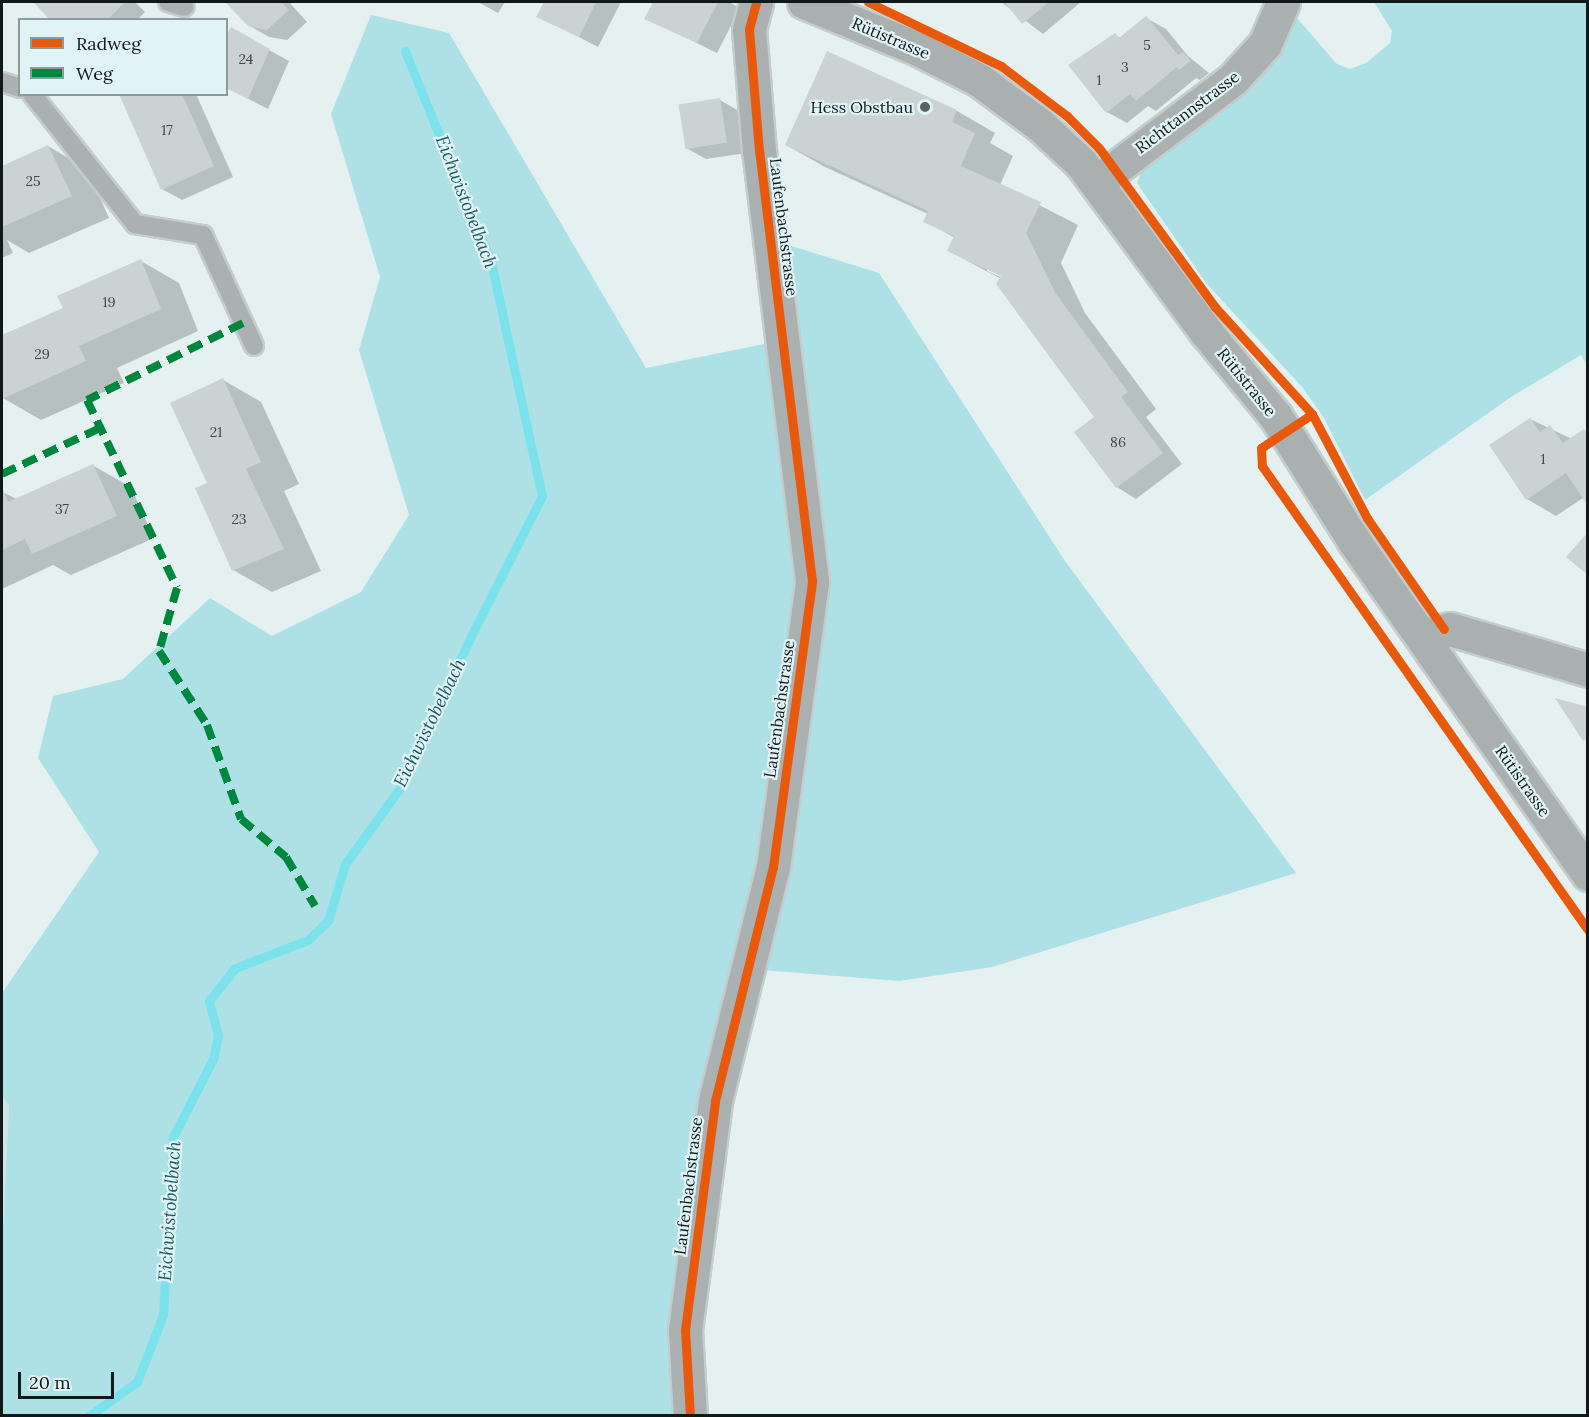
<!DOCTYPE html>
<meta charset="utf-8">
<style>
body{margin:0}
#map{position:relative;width:1589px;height:1417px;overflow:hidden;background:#e5f0f1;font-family:Lora,serif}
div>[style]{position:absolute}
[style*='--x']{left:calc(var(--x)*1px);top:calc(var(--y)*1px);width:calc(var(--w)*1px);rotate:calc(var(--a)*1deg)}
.built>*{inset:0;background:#cfe4e5}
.green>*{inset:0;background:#ade1e6}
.shadow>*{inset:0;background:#0003}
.stream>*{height:9px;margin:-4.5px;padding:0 4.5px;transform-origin:4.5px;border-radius:4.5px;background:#7be2ec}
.building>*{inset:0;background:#cad2d3;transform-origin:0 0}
.roads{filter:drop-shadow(2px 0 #c4cdcd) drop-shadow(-2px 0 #c4cdcd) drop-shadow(0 2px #c4cdcd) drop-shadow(0 -2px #c4cdcd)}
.service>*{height:18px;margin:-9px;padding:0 9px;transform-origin:9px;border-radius:9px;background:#abb0b0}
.minor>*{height:33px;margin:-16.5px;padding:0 16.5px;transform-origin:16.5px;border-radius:16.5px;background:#abb0b0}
.secondary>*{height:33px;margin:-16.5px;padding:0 16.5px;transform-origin:16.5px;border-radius:16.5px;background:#aaafb0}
.quiet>*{height:8px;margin-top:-4px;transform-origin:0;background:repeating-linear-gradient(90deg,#00873e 0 15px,transparent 0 23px)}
.cycleway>*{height:9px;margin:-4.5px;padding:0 4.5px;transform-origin:4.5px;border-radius:4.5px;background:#e8590c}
.dots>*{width:16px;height:16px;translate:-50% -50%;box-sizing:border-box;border:3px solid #e0f3f6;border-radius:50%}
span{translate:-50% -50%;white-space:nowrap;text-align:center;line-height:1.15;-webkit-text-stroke:4.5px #e0f3f6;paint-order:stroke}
.number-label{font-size:14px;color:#3f4647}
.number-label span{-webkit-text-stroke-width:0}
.street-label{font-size:16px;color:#111818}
.poi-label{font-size:16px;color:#111818}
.right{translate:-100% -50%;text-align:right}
.water-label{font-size:18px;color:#1e595f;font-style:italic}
.frame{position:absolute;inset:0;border:3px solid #111818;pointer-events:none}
.legend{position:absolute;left:18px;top:18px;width:210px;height:78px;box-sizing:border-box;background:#e0f3f6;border:2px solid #8d9b9d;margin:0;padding:8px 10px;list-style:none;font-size:18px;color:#111818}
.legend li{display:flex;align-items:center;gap:12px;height:30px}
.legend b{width:30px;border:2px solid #8d9b9d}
.scale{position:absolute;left:18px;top:1372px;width:96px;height:27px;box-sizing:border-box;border:3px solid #111818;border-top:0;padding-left:8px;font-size:18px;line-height:21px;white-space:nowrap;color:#111818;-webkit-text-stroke:4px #e0f3f6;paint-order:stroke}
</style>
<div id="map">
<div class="built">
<div style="clip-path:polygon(2px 1097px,9px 1104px,2px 1245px)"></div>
</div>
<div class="green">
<div style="clip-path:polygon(1374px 2px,1587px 2px,1587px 365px,1581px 355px,1511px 397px,1365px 500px,1324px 418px,1303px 388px,1206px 283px,1137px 183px,1141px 173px,1174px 140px,1273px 59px,1296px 17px,1337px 64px,1350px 69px,1366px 63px,1390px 43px,1392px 31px)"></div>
<div style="clip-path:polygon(371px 15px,449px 33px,646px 368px,783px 340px,772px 240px,879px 273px,1065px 561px,1296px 873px,992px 967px,899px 981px,748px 969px,690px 1415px,2px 1416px,2px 1245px,9px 1105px,2px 1097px,2px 993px,99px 852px,38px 758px,53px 696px,123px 679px,210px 598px,272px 636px,361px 592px,409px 515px,359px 350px,380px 277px,331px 114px)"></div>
</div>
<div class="shadow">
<div style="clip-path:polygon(35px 2px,135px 2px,145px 12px,137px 20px,53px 20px)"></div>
<div style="clip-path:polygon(227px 2px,289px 2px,307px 22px,287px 40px,269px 37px,248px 25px)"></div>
<div style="clip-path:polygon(478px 2px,505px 2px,498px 13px)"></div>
<div style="clip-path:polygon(545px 2px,621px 2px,598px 47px,538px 16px)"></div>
<div style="clip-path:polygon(654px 2px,729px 2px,740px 8px,717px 53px,646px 18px)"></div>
<div style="clip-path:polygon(1001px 2px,1081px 2px,1043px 34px)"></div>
<div style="clip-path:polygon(1146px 18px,1166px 29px,1188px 56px,1209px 73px,1200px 80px,1196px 78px,1156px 111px,1148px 106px,1127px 123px,1107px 112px,1115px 35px,1121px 38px)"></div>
<div style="clip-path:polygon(269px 50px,289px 61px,268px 109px,226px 87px)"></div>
<div style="clip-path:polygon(122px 94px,196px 94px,233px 177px,182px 200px,162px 189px)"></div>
<div style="clip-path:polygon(720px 100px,739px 111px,746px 153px,706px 159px,686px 148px)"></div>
<div style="clip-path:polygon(evenodd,957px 111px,995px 133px,990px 143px,1013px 156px,1000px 185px,1078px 225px,1061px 263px,1085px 313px,1156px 409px,1146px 417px,1182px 464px,1136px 499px,1117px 487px,1076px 432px,1097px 417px,1001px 279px,949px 251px,955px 238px,925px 221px,928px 214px,825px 167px,786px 145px,957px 111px,987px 268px,1008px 277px,1007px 280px,987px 271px,987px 268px)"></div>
<div style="clip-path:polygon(48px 146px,87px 169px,109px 218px,29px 253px,7px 240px,13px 253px,2px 258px,2px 168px)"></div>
<div style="clip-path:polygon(141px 261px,179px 283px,198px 331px,117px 368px,124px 383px,41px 420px,3px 398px,2px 337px,65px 309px)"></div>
<div style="clip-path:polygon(223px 380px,261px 402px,299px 484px,284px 491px,321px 571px,272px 592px,233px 570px,209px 484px)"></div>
<div style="clip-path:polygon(1530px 419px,1572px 439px,1584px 431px,1588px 433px,1588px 504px,1583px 498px,1556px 516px,1527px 499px)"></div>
<div style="clip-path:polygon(92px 465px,131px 487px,154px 538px,71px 575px,53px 565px,2px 589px,2px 492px,17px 499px)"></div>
</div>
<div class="stream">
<div style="--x:89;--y:1416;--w:59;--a:-35.3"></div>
<div style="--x:137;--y:1382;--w:72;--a:-68.8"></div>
<div style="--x:163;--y:1315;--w:178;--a:-86.8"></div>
<div style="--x:173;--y:1137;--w:88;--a:-62.9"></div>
<div style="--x:213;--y:1059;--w:25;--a:-78"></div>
<div style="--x:218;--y:1035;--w:35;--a:-105"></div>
<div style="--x:209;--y:1001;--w:42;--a:-51.8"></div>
<div style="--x:235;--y:968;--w:78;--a:-21"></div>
<div style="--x:308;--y:940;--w:28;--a:-44"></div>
<div style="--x:328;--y:921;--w:59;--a:-73.4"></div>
<div style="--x:345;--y:864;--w:99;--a:-54.1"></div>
<div style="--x:403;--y:784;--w:163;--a:-65.3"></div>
<div style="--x:471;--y:636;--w:157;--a:-63.1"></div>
<div style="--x:542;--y:496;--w:239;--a:-102.3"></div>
<div style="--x:491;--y:262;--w:228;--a:-112.2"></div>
</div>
<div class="building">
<div style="clip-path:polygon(33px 2px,125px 2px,107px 20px,50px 20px)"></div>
<div style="clip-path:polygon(225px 2px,281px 2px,289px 10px,267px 30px,248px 26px)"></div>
<div style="clip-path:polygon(544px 2px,596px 2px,579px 37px,536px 17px)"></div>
<div style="clip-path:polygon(653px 2px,718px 2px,697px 43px,644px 19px)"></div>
<div style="clip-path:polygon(1004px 2px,1049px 2px,1022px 24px)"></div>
<div style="clip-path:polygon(1146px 16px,1178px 55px,1183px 52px,1191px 61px,1179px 70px,1177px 67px,1136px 101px,1130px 94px,1106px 113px,1068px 65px,1115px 33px,1119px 38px)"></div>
<div style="clip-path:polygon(231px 27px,270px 49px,248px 99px,226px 88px,226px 35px)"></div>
<div style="clip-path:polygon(827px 51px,957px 110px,952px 122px,975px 133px,961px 166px,1041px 202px,1026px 233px,1056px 294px,1128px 392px,1121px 397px,1163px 453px,1116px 488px,1074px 432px,1094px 417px,996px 284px,1001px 276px,947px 251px,954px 236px,923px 222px,928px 211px,785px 145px)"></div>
<div style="clip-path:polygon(119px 94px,182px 94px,214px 166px,161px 190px)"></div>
<div style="left:720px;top:98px;width:45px;height:42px;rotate:81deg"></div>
<div style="clip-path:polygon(48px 145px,72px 196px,2px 227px,2px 166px)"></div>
<div style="clip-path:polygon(141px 259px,161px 309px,79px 346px,86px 361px,2px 399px,2px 335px,63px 308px,57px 296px)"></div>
<div style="clip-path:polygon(223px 378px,261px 462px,246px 469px,284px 549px,232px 571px,195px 488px,207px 483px,170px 403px)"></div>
<div style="clip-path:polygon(1530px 418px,1540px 432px,1550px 425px,1563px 443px,1584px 429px,1588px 435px,1588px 506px,1566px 473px,1526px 500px,1489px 445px)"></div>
<div style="clip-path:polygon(93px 464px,117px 516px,32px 554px,25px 539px,2px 550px,2px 487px,8px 502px)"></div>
<div style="clip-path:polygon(1588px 532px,1588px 575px,1566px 557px)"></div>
<div style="clip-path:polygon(1555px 698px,1588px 707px,1588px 738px,1583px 741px)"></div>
</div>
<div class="roads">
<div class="service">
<div style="--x:168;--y:2;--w:17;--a:17"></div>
<div style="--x:2;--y:82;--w:19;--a:18"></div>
<div style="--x:32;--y:94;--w:166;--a:51.6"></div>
<div style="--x:135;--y:224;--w:69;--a:9.2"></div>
<div style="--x:203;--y:235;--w:122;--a:65.3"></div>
</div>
<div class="minor">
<div style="--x:1097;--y:182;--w:171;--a:-37.1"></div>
<div style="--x:1233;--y:79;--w:47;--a:-47.6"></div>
<div style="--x:1265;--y:44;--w:46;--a:-66.8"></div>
<div style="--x:1422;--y:636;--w:29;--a:-14"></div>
<div style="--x:1450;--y:629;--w:144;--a:16.5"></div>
<div style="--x:690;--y:1416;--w:86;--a:-93.3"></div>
<div style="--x:685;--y:1330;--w:231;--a:-82.5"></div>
<div style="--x:715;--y:1101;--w:241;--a:-76.1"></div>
<div style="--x:773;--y:867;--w:289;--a:-82.2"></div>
<div style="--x:812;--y:581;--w:433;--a:-97"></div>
<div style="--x:759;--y:151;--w:122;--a:-94.7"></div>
<div style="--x:749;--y:29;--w:28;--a:-75"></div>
</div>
<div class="secondary">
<div style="--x:804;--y:2;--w:121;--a:22.3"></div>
<div style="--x:916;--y:48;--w:71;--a:26.9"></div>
<div style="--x:979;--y:80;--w:76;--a:36.4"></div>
<div style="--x:1040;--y:125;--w:56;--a:42.8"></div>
<div style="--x:1081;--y:163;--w:210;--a:53.5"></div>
<div style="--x:1206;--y:332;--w:110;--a:50.5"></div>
<div style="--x:1276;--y:417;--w:146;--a:57.8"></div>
<div style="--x:1354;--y:541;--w:407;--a:54.9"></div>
</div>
</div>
<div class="quiet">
<div style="--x:243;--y:323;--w:174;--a:153.7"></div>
<div style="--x:87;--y:400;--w:208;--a:64.4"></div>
<div style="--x:177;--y:588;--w:66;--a:105.9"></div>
<div style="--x:159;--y:651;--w:88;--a:57"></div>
<div style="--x:207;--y:725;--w:100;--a:70.1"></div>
<div style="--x:241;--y:819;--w:59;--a:40.2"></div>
<div style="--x:286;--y:857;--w:57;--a:59.4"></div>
<div style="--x:2;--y:474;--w:108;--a:-25.1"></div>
</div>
<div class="cycleway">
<div style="--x:868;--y:2;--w:148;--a:25.7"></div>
<div style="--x:1001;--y:66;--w:83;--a:37.1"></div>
<div style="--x:1067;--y:116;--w:45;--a:45"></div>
<div style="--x:1099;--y:148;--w:197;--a:53.9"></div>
<div style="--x:1215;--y:307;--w:144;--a:47.8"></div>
<div style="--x:1312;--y:414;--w:118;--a:62.1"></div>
<div style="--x:1367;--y:518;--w:135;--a:55.3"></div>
<div style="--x:1312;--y:414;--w:61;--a:146.3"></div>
<div style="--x:1261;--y:448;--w:18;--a:87"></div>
<div style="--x:1262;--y:466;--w:567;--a:54.91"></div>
<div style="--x:690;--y:1416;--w:86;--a:-93.3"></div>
<div style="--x:685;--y:1330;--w:231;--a:-82.5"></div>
<div style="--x:715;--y:1101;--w:241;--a:-76.1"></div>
<div style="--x:773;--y:867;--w:289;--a:-82.2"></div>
<div style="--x:812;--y:581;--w:433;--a:-97"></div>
<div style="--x:759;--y:151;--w:122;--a:-94.7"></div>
<div style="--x:749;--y:29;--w:28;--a:-75"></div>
</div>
<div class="dots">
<div style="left:925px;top:107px;background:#5b6464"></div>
</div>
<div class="number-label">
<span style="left:1147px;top:45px">5</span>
<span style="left:246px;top:59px">24</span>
<span style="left:1125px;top:67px">3</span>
<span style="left:1099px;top:80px">1</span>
<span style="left:167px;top:130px">17</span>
<span style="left:33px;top:181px">25</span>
<span style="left:109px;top:302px">19</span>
<span style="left:42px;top:354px">29</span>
<span style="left:216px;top:432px">21</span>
<span style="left:1118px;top:442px">86</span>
<span style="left:1543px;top:459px">1</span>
<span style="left:62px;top:509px">37</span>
<span style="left:239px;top:519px">23</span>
</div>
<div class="street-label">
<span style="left:891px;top:38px;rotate:23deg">Rütistrasse</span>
<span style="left:1187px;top:112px;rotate:-37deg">Richttannstrasse</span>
<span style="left:784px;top:227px;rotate:83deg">Laufenbachstrasse</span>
<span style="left:1247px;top:382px;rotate:51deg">Rütistrasse</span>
<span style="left:779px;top:709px;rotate:-82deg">Laufenbachstrasse</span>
<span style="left:1523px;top:781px;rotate:55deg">Rütistrasse</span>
<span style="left:688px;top:1186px;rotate:-83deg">Laufenbachstrasse</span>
</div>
<div class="poi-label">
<span class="right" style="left:913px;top:107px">Hess Obstbau</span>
</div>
<div class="water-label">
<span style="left:466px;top:202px;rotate:69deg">Eichwistobelbach</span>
<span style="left:430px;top:723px;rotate:-64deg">Eichwistobelbach</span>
<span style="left:170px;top:1211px;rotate:-86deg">Eichwistobelbach</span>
</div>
<div class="frame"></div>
<ul class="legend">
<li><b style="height:8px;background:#e8590c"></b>Radweg</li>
<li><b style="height:8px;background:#00873e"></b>Weg</li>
</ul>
<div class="scale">20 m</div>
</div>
